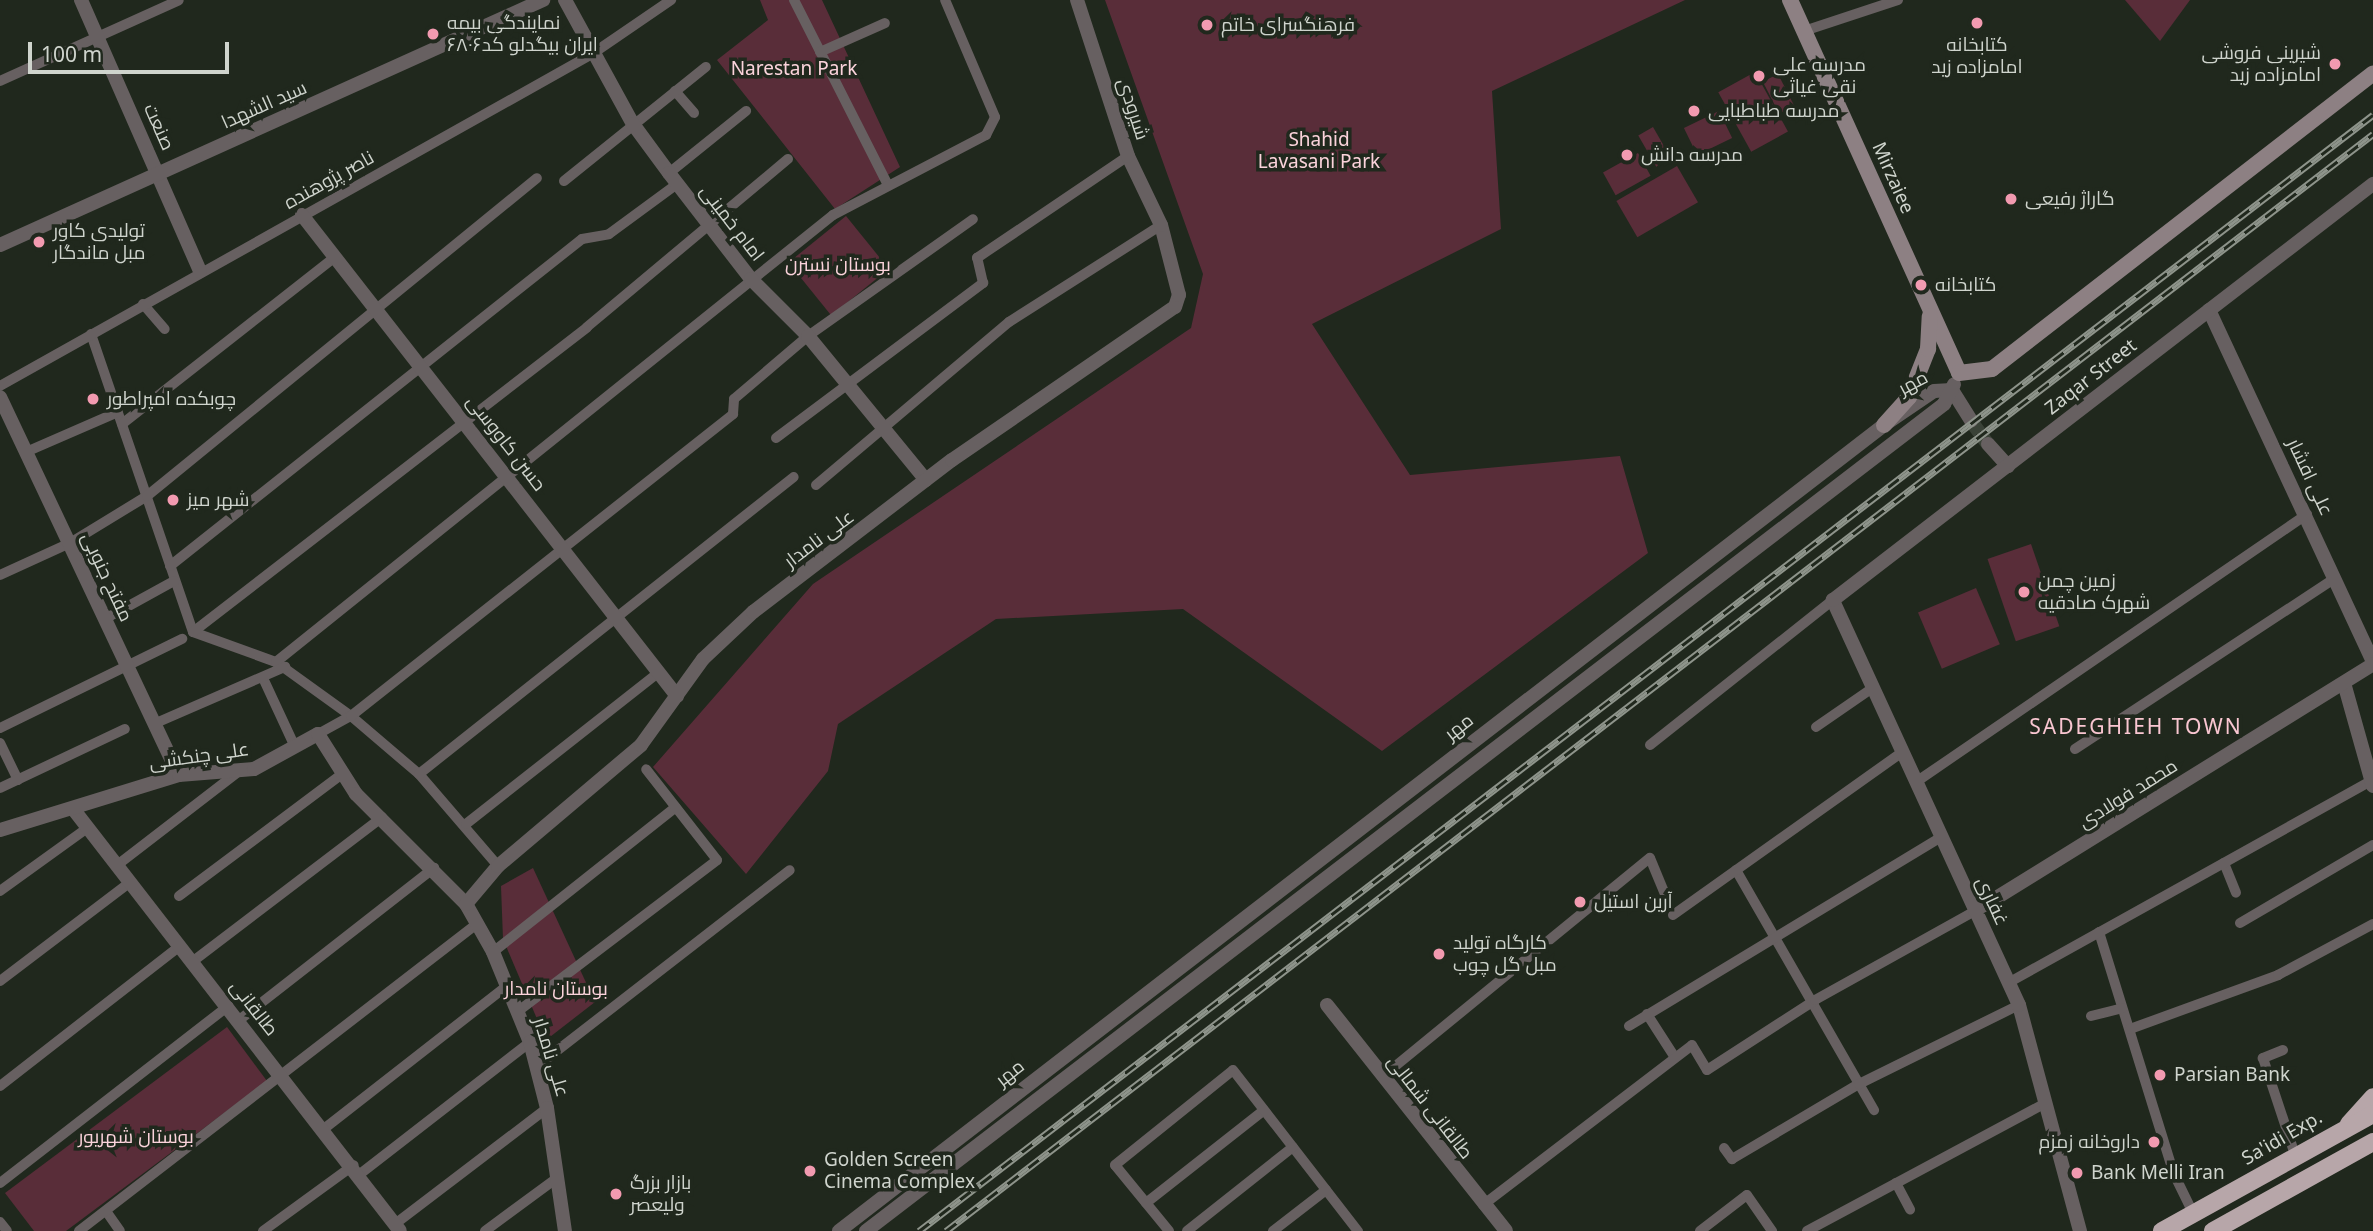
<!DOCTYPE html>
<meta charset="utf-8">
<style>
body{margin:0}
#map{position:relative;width:2373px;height:1231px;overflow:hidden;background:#20281d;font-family:"Noto Sans",Cairo,sans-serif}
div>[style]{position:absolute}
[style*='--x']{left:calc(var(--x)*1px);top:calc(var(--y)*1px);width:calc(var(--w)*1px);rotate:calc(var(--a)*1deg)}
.green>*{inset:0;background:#592d39;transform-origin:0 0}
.tertiary-tunnel>*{height:14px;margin-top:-7px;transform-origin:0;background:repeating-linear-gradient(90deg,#3a4237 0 14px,transparent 0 21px)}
.minor>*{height:10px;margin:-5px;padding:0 5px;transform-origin:5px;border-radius:5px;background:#676061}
.tertiary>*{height:14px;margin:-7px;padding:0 7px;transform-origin:7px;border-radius:7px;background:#676061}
.secondary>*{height:16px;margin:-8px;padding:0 8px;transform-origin:8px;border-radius:8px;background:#8d8083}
.trunk>*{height:18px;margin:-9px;padding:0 9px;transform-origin:9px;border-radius:9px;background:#b7a6a9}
.rail>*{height:7px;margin-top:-3.5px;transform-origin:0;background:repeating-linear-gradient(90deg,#20281d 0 13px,#8e948b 0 26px);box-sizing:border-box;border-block:2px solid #8e948b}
.dots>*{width:19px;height:19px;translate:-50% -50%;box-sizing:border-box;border:4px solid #20281d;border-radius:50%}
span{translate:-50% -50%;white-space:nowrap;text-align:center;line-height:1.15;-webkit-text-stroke:7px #20281d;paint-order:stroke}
.poi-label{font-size:19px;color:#cfd4cd}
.left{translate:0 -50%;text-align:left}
.right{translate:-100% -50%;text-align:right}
.park-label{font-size:19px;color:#fbd3db}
.street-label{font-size:19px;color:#cfd4cd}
.neighbourhood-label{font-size:21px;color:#f9c6d1;letter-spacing:2px}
.scale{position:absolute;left:28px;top:42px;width:201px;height:32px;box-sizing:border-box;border:4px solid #cfd4cd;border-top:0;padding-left:9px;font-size:21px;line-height:24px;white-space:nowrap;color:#cfd4cd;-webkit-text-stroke:5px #20281d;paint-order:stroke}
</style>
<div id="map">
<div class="green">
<div style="clip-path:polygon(760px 0,822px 0,900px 167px,835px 209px,717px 60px,768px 20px)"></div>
<div style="clip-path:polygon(1105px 0,1685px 0,1492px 91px,1501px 229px,1312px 324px,1410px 475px,1620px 456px,1648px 553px,1382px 751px,1183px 609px,996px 619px,838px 724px,828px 771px,746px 874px,653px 767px,813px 584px,1191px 328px,1203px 274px)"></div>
<div style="clip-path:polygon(2125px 0,2190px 0,2160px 41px)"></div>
<div style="left:1755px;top:72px;width:68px;height:42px;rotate:61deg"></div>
<div style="left:1778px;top:74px;width:36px;height:17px;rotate:63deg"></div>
<div style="left:1719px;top:111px;width:30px;height:39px;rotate:64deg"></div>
<div style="left:1653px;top:127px;width:36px;height:17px;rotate:60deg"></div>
<div style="left:1638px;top:153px;width:26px;height:40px;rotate:61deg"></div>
<div style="left:1677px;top:166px;width:42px;height:70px;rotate:60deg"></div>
<div style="left:846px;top:216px;width:68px;height:74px;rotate:51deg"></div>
<div style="left:2031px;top:544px;width:87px;height:46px;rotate:71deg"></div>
<div style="left:1976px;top:588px;width:61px;height:63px;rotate:67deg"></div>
<div style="clip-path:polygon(533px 868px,595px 1002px,546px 1040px,503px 939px,501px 886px)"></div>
<div style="clip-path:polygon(227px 1027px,267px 1081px,66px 1231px,34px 1231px,5px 1193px)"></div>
</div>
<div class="tertiary-tunnel">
<div style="--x:1971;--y:421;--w:29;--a:54"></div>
</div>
<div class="minor">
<div style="--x:794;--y:0;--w:205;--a:63.1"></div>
<div style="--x:1804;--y:31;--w:99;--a:-18.3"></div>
<div style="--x:820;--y:52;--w:71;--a:-24"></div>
<div style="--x:0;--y:81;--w:196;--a:-24.3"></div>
<div style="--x:675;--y:91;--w:29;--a:49"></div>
<div style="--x:669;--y:173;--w:99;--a:-38.8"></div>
<div style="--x:564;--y:181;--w:182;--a:-38.8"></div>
<div style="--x:143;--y:304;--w:33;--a:49"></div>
<div style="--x:91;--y:334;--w:315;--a:71.1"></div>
<div style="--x:193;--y:632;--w:88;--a:19.9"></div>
<div style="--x:276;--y:662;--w:92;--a:35.8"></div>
<div style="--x:351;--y:716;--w:89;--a:40.5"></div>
<div style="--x:419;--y:774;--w:121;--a:49.3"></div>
<div style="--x:0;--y:386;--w:679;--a:-29.28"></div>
<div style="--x:592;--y:54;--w:96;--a:-34.4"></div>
<div style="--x:122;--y:424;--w:271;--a:-38.1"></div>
<div style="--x:776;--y:438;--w:259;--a:-36.8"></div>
<div style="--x:983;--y:283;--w:26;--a:-103"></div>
<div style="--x:977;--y:258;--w:182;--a:-34"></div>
<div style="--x:26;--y:452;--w:100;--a:-23.5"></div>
<div style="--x:816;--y:485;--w:253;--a:-40.2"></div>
<div style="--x:1009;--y:322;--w:180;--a:-32.5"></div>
<div style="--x:170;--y:566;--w:526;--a:-38.44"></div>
<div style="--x:582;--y:239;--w:27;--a:-10"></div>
<div style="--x:609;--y:234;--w:84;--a:-36.3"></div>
<div style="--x:0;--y:575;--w:77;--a:-24.6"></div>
<div style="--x:70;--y:543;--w:90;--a:-31.4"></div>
<div style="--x:147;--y:496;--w:503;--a:-39.19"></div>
<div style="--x:105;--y:619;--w:79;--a:-28.8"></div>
<div style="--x:193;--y:632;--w:498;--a:-37.7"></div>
<div style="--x:587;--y:327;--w:262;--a:-39.9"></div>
<div style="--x:276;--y:662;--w:714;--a:-38.75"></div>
<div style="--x:833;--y:215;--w:173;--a:-27.6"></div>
<div style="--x:986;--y:135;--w:20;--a:-63"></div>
<div style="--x:995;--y:117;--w:127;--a:-113.1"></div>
<div style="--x:263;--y:678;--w:76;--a:65.1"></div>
<div style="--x:156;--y:723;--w:141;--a:-23.5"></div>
<div style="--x:1816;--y:727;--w:70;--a:-34.6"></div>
<div style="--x:0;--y:728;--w:203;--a:-26.1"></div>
<div style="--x:318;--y:734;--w:38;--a:-29"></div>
<div style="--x:351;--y:716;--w:487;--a:-38.3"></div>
<div style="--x:733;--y:414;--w:15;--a:-86"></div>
<div style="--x:734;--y:399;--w:97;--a:-40.4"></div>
<div style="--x:808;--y:336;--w:202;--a:-35.3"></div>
<div style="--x:0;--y:743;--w:41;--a:64.1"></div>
<div style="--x:1650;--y:745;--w:233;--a:-38.4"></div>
<div style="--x:2075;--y:749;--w:311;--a:-33.3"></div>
<div style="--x:419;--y:774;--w:478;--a:-38.4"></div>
<div style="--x:1916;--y:782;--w:474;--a:-34.4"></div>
<div style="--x:0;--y:788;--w:138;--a:-25.3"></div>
<div style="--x:466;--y:824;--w:244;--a:-38.2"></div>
<div style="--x:2224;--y:863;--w:32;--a:68"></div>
<div style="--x:116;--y:866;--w:154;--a:-37.6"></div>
<div style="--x:1736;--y:870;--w:277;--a:60.1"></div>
<div style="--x:0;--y:891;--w:106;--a:-35.8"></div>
<div style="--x:179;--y:896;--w:202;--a:-36.8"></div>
<div style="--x:1673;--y:915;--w:283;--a:-35.4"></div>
<div style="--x:2240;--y:923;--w:154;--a:-30.4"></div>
<div style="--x:2099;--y:932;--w:253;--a:72.8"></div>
<div style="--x:2174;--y:1174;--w:43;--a:64"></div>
<div style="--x:493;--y:952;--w:233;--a:-38.4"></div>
<div style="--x:192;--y:962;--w:239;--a:-37.3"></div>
<div style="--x:0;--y:981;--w:162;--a:-37.2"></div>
<div style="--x:2008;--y:983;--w:418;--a:-29.1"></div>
<div style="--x:517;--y:1012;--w:251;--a:-37.2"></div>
<div style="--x:717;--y:860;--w:115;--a:-128"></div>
<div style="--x:1647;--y:1014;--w:50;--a:57.3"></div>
<div style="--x:2091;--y:1016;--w:32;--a:-14"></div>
<div style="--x:238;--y:1021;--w:249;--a:-38"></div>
<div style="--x:1629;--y:1026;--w:365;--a:-31.2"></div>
<div style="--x:2130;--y:1029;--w:158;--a:-20"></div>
<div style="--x:2278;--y:975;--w:108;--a:-28.2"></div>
<div style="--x:2283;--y:1050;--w:22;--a:158"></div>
<div style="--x:2263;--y:1058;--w:102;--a:71.7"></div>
<div style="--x:536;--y:1067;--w:321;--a:-37.8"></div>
<div style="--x:1382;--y:1077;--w:346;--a:-39.3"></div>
<div style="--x:1650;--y:858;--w:44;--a:67.5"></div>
<div style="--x:0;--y:1086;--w:228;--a:-37.9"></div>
<div style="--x:325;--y:1128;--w:232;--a:-38"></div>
<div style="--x:1724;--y:1148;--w:14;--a:54"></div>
<div style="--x:1732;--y:1159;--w:147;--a:-30.6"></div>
<div style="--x:1859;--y:1084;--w:178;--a:-26.3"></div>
<div style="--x:360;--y:1174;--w:215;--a:-37.8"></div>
<div style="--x:0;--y:1183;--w:289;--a:-37.8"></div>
<div style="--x:1896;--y:1183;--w:30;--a:62"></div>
<div style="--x:1146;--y:1203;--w:150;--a:-38.2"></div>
<div style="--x:1483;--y:1205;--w:263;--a:-37.4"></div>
<div style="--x:1692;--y:1045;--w:29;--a:59"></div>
<div style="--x:1707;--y:1070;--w:129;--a:-32.9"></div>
<div style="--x:1815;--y:1000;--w:183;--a:-29.1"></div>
<div style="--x:106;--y:1211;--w:24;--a:55"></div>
<div style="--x:0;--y:1222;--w:11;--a:52"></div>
<div style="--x:395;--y:1224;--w:191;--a:-37.3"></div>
<div style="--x:79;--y:1231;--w:504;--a:-37.67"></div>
<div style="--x:263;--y:1231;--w:112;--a:-36"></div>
<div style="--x:485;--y:1231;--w:89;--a:-36.4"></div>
<div style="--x:1169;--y:1231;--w:85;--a:-129.3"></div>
<div style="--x:1115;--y:1165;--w:151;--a:-38.8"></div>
<div style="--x:1233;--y:1070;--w:204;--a:52.2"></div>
<div style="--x:1187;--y:1231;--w:135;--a:-38.4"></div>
<div style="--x:1273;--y:1231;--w:67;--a:-37.7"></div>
<div style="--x:1700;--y:1231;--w:59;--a:-37.5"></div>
<div style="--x:1747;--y:1195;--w:44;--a:55.2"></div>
<div style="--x:1807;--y:1231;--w:271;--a:-28.2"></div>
</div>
<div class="tertiary">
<div style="--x:81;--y:0;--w:296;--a:66.3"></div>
<div style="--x:565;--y:0;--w:141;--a:61.3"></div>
<div style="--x:633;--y:124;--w:61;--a:53.7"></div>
<div style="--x:669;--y:173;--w:134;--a:52.3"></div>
<div style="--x:751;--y:279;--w:81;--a:45"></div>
<div style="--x:808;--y:336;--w:186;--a:50.7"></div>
<div style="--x:302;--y:215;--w:610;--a:52.06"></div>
<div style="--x:0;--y:245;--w:596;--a:-24.28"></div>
<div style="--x:2209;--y:310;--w:387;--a:65"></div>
<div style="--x:1952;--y:390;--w:36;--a:58"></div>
<div style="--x:0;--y:397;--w:418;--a:64.7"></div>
<div style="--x:1988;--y:444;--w:30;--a:48"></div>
<div style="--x:2344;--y:683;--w:107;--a:74.3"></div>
<div style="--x:74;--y:810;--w:532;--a:52.25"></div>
<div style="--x:0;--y:830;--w:187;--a:-17.1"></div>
<div style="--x:179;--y:775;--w:75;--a:-4.6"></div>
<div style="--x:254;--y:769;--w:73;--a:-28.7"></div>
<div style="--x:318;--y:734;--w:71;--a:57.7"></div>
<div style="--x:356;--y:794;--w:156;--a:45"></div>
<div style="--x:466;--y:904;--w:55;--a:60.6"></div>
<div style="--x:493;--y:952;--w:97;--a:67.7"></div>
<div style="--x:530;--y:1042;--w:68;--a:75.6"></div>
<div style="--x:547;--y:1108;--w:124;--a:81.7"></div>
<div style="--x:466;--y:904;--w:50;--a:-49.9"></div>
<div style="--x:498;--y:866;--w:187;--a:-40.2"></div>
<div style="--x:641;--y:745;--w:106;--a:-54.2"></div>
<div style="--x:703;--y:659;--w:69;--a:-43.2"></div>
<div style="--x:753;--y:612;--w:250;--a:-37.4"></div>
<div style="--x:952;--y:460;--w:270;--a:-34.5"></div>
<div style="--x:1175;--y:307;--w:13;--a:-72"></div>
<div style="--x:1179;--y:295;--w:72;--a:-104.4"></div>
<div style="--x:1161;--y:225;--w:76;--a:-115.6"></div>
<div style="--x:1128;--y:156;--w:164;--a:-108.1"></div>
<div style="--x:1975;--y:911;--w:468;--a:-31.8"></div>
<div style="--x:1327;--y:1005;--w:288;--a:51.6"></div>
<div style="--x:839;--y:1231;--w:1320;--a:-37.64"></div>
<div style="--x:1884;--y:425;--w:60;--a:-34.2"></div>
<div style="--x:1934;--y:391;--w:18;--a:-3"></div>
<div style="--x:866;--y:1231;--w:1359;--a:-37.49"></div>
<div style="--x:1944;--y:404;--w:22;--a:-63"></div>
<div style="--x:2080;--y:1231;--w:234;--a:-105.1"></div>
<div style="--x:2019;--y:1005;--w:446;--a:-114.7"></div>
<div style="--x:1833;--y:600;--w:682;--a:-37.61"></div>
</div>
<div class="secondary">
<div style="--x:1790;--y:0;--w:409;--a:65.6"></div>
<div style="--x:1959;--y:373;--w:33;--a:-7"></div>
<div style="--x:1992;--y:369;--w:482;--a:-37.8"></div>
<div style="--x:1884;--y:425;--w:38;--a:-48"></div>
<div style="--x:1909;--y:397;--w:52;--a:-68.4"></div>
<div style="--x:1928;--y:349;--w:33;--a:-87"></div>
</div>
<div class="trunk">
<div style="--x:2349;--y:1124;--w:36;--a:-48"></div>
<div style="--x:2162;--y:1231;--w:241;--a:-29"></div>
<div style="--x:2213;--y:1231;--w:183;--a:-29.1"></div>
</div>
<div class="rail">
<div style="--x:919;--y:1231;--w:1833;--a:-37.51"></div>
<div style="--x:946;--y:1231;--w:1800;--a:-37.55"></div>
</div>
<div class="dots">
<div style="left:1977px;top:23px;background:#f29ab0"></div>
<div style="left:1207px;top:25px;background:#f29ab0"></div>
<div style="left:433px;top:34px;background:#f29ab0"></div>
<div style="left:2335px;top:64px;background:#f29ab0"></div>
<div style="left:1759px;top:76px;background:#f29ab0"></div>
<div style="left:1694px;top:111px;background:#f29ab0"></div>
<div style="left:1627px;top:155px;background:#f29ab0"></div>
<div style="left:2011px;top:199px;background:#f29ab0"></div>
<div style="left:39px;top:242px;background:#f29ab0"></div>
<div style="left:1921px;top:285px;background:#f29ab0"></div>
<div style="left:93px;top:399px;background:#f29ab0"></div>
<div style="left:173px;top:500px;background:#f29ab0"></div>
<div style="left:2024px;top:592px;background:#f29ab0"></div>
<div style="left:1580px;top:902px;background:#f29ab0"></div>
<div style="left:1439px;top:954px;background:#f29ab0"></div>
<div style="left:2160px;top:1075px;background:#f29ab0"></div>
<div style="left:2154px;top:1142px;background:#f29ab0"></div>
<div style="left:810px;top:1171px;background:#f29ab0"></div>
<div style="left:2077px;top:1173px;background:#f29ab0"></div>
<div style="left:616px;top:1194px;background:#f29ab0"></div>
</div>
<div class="poi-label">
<span class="left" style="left:447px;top:34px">نمایندگی بیمه<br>ایران بیگدلو کد۶۸۰۶</span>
<span class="left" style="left:1221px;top:25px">فرهنگسرای خاتم</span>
<span style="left:1977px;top:56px">کتابخانه<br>امامزاده زید</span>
<span class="right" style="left:2321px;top:64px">شیرینی فروشی<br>امامزاده زید</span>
<span class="left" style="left:1773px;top:76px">مدرسه علی<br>نقی غیاثی</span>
<span class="left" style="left:1708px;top:111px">مدرسه طباطبایی</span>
<span class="left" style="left:1641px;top:155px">مدرسه دانش</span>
<span class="left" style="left:2025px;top:199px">گاراژ رفیعی</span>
<span class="left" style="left:53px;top:242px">تولیدی کاور<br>مبل ماندگار</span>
<span class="left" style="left:1935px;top:285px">کتابخانه</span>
<span class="left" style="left:107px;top:399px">چوبکده امپراطور</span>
<span class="left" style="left:187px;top:500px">شهر میز</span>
<span class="left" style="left:2038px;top:592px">زمین چمن<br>شهرک صادقیه</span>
<span class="left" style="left:1594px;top:902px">آرین استیل</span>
<span class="left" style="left:1453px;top:954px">کارگاه تولید<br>مبل گل چوب</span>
<span class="left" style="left:2174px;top:1075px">Parsian Bank</span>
<span class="right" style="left:2140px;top:1142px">داروخانه زمزم</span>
<span class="left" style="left:824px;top:1171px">Golden Screen<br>Cinema Complex</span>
<span class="left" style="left:2091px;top:1173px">Bank Melli Iran</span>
<span class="left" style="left:630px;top:1194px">بازار بزرگ<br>ولیعصر</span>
</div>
<div class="park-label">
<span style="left:794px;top:69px">Narestan Park</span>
<span style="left:1319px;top:151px">Shahid<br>Lavasani Park</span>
<span style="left:838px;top:265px">بوستان نسترن</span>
<span style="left:556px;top:989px">بوستان نامدار</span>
<span style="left:136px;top:1137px">بوستان شهریور</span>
</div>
<div class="street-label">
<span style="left:264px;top:105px;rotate:-24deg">سید الشهدا</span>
<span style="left:1133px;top:109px;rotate:72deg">شیرودی</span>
<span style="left:159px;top:127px;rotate:66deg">صنعت</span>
<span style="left:1893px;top:178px;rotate:66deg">Mirzaiee</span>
<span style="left:329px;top:180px;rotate:-29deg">ناصر پژوهنده</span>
<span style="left:732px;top:223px;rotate:52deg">امام خمینی</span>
<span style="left:2091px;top:377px;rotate:-38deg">Zaqar Street</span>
<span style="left:1913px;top:383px;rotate:-28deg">مهر</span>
<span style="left:506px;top:443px;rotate:52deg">حسن کاووسی</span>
<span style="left:2310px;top:477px;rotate:65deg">علی افشار</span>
<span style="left:819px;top:539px;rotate:-37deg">علی نامدار</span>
<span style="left:107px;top:577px;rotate:65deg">مفتح جنوبی</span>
<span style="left:1459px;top:727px;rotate:-38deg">مهر</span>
<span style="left:199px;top:756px;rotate:-8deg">علی چنکشی</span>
<span style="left:2128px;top:794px;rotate:-32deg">محمد فولادی</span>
<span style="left:1992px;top:901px;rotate:65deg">غفاری</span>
<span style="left:254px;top:1008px;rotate:52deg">طالقانی</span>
<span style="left:551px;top:1057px;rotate:73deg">علی نامدار</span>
<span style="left:1010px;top:1073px;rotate:-38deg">مهر</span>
<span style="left:1430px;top:1107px;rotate:52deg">طالقانی شمالی</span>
<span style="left:2282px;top:1138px;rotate:-30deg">Sa'idi Exp.</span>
</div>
<div class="neighbourhood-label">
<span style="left:2136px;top:726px">SADEGHIEH TOWN</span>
</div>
<div class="scale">100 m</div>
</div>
